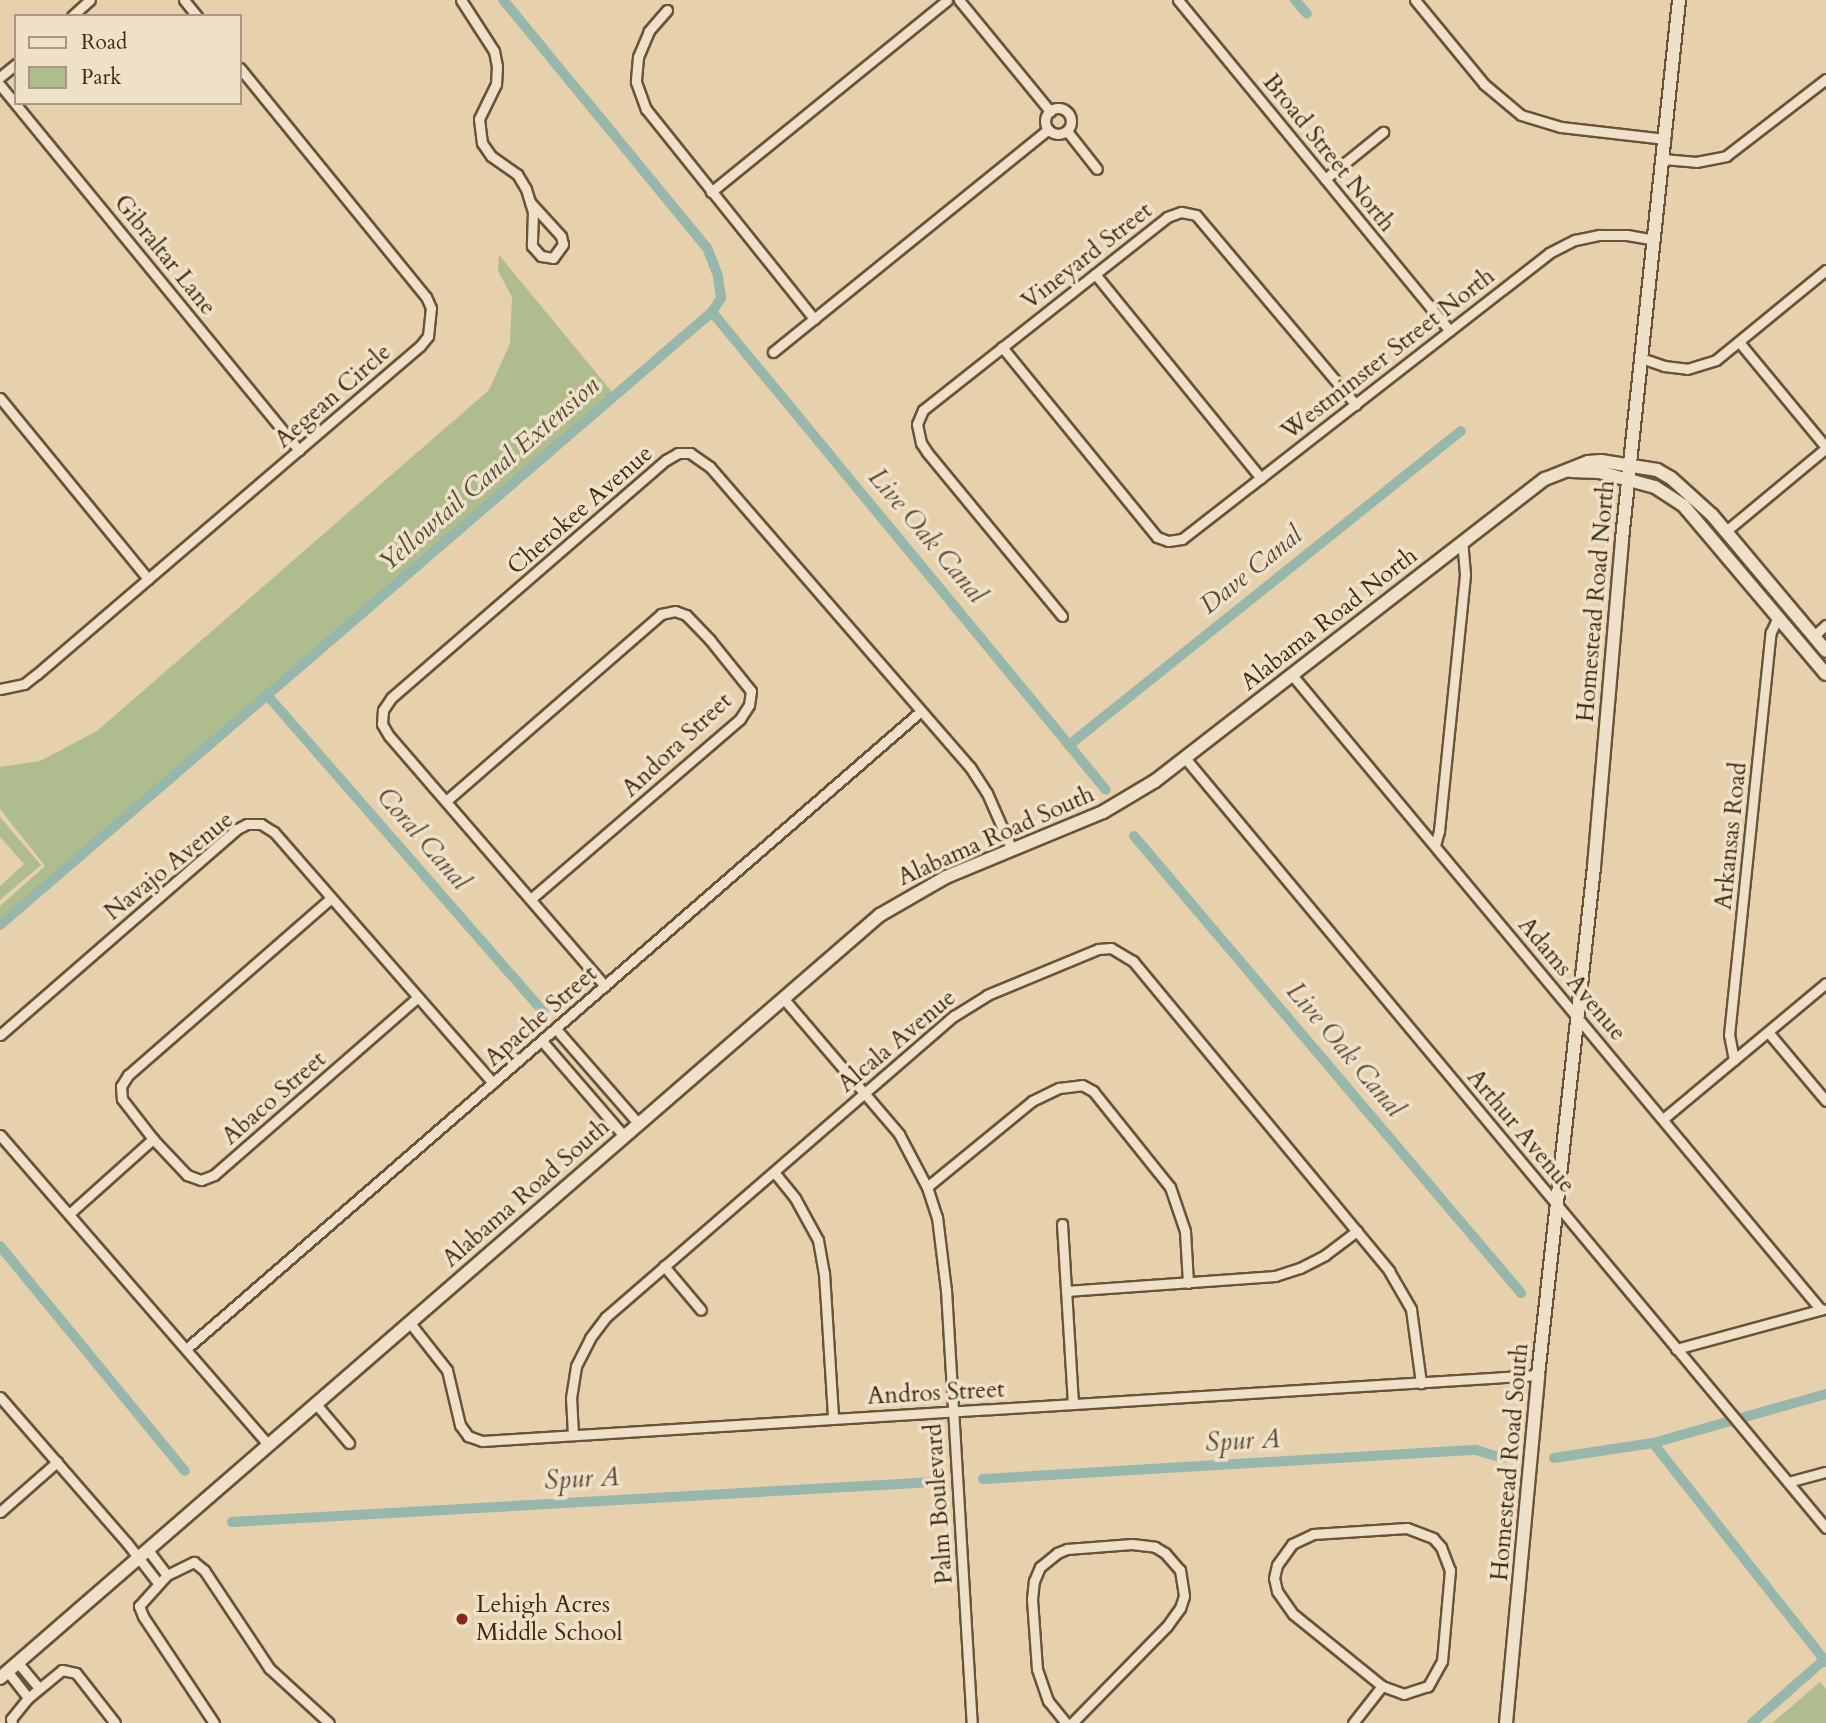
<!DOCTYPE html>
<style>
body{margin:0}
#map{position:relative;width:1826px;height:1723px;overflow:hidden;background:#e7d1ac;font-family:Cardo,serif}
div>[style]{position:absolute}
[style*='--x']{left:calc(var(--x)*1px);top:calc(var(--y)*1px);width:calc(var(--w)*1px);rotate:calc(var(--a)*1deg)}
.green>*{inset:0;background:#afbd8e}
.canal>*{height:10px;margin:-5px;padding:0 5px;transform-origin:5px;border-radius:5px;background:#97b7ac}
.roads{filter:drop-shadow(2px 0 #6a5336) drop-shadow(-2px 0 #6a5336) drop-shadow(0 2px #6a5336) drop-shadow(0 -2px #6a5336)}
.street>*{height:9px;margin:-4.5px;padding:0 4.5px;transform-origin:4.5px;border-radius:4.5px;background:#efe1c9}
.street>.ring{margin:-4.5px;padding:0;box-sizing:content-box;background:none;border:9px solid #efe1c9;border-radius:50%}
.secondary>*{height:12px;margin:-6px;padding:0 6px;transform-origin:6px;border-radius:6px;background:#efe1c9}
.dots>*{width:19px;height:19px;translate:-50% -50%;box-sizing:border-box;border:4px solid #efe1c9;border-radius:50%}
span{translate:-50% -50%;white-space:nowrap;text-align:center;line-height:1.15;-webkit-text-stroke:7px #efe1c9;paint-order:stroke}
.street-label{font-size:24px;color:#41290e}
.poi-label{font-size:24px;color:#41290e}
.left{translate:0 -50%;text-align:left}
.water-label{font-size:26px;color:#564c36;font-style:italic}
.legend{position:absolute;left:14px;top:14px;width:228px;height:91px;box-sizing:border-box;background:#efe1c9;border:2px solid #a9977e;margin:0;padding:9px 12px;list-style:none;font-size:21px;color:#41290e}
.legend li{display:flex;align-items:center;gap:14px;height:35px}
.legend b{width:35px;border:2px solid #a9977e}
</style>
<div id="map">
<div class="green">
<div style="clip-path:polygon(499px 255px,617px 398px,0 930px,0 906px,45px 866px,0 809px,0 767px,40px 761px,97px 731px,489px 390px,510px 343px,512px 297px,498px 271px)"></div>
<div style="clip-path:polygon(0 817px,41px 865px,0 900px,0 886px,24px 864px,0 837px)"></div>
<div style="clip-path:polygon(1820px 1682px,1826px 1689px,1826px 1723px,1772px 1723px)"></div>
</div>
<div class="canal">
<div style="--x:1295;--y:0;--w:18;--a:49"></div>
<div style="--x:712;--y:312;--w:619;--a:50.5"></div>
<div style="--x:267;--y:695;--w:422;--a:48.9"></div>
<div style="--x:1069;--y:745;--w:502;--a:-38.7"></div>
<div style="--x:1134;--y:836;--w:599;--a:49.74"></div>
<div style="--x:0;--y:925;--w:940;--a:-40.73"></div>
<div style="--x:712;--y:312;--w:17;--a:-57"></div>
<div style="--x:721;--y:298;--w:22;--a:-98"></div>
<div style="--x:718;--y:276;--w:30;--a:-111"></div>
<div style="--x:707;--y:248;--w:321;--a:-129.4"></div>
<div style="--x:0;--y:1246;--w:291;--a:50.6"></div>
<div style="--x:1653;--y:1443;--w:279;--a:51.7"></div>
<div style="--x:1554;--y:1458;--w:100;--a:-8.6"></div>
<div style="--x:1653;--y:1443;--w:180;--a:-15.8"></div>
<div style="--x:983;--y:1479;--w:494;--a:-3.4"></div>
<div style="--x:1476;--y:1450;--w:28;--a:17"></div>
<div style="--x:232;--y:1522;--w:704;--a:-3.26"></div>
<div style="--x:1752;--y:1723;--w:96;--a:-41.2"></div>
</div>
<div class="roads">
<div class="street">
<div style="--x:184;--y:0;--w:21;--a:51"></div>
<div style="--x:461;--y:0;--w:61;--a:57.1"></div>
<div style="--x:494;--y:51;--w:15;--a:79"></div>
<div style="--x:497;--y:66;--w:18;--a:93"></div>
<div style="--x:496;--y:84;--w:39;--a:116"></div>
<div style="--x:479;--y:119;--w:24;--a:83"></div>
<div style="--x:482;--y:143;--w:16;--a:55"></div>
<div style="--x:491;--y:156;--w:32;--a:35"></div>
<div style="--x:517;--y:174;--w:17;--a:59"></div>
<div style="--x:526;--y:189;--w:14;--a:73"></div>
<div style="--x:530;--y:202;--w:10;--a:73"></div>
<div style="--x:533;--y:212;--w:34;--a:92"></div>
<div style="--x:532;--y:246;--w:13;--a:48"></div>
<div style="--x:541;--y:256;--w:12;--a:9"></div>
<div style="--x:553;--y:258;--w:17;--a:-54"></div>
<div style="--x:563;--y:244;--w:8;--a:-104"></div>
<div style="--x:561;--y:236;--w:46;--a:-132.4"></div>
<div style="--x:959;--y:0;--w:144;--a:50.7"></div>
<div style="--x:1178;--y:0;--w:428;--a:50.6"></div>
<div style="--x:1415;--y:0;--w:109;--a:50.6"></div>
<div style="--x:1484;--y:84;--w:48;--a:40"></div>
<div style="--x:1521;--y:115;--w:42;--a:16.7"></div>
<div style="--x:1561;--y:127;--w:105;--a:6.6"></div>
<div style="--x:667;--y:10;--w:28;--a:131"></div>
<div style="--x:649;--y:31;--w:28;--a:113"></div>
<div style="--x:638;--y:57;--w:25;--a:95"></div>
<div style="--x:636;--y:82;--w:29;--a:70"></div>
<div style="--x:646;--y:109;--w:269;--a:51.3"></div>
<div style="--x:72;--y:16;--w:24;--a:-42"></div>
<div style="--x:0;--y:77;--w:21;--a:-39"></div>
<div style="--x:0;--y:85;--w:472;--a:50.7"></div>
<div class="ring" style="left:1045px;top:108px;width:17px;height:17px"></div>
<div style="--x:1067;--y:131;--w:48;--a:51.7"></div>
<div style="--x:1663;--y:159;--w:33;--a:5"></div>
<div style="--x:1696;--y:162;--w:31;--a:-11"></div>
<div style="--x:1726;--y:156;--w:126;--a:-37.6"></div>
<div style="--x:1325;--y:179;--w:75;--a:-39"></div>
<div style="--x:711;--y:192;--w:304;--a:-39.1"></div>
<div style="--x:1095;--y:274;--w:263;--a:50.9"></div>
<div style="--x:1739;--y:342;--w:136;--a:50.4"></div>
<div style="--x:1002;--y:347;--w:245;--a:50.8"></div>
<div style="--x:1157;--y:537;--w:12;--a:20"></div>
<div style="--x:1168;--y:541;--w:14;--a:-8"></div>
<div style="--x:1182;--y:539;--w:465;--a:-37.9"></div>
<div style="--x:1549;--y:253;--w:29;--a:-27"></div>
<div style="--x:1575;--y:240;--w:25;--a:-12"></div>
<div style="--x:1599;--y:235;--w:28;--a:0"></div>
<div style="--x:1627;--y:235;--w:28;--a:10"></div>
<div style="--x:773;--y:352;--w:354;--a:-39"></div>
<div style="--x:1641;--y:358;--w:24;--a:19"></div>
<div style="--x:1664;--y:366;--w:23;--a:7"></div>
<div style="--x:1687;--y:369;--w:30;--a:-17"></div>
<div style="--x:1716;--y:360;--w:142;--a:-39.3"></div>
<div style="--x:0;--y:398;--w:234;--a:50.7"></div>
<div style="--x:1726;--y:531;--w:130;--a:-39.7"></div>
<div style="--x:1062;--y:616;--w:212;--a:-129.5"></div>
<div style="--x:927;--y:452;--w:11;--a:-124"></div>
<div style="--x:921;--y:443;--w:19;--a:-102"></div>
<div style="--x:917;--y:424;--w:15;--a:-67"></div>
<div style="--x:923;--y:410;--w:311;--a:-38.3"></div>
<div style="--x:1167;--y:217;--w:15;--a:-20"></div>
<div style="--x:1181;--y:212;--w:15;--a:11"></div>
<div style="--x:1196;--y:215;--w:248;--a:49.9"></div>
<div style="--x:1814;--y:636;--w:16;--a:-43"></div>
<div style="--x:1292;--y:675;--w:826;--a:50.2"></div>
<div style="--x:0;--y:689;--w:25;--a:-12"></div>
<div style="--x:24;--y:684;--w:16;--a:-38"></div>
<div style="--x:37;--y:674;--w:504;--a:-40.58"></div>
<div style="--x:420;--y:346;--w:13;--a:-51"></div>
<div style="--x:428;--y:336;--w:28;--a:-84"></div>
<div style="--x:431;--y:308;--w:12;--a:-114"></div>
<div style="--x:426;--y:297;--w:295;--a:-129.1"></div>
<div style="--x:1185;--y:758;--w:1002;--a:50.22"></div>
<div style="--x:446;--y:801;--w:285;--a:-41"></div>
<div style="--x:661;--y:614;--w:14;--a:-12"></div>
<div style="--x:675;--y:611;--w:12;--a:20"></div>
<div style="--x:686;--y:615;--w:35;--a:46"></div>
<div style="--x:710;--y:640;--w:65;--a:51.2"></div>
<div style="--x:751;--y:691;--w:14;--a:98"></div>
<div style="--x:749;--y:705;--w:17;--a:123"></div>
<div style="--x:740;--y:719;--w:276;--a:139.3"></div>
<div style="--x:1435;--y:845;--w:15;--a:-74"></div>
<div style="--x:1439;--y:831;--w:258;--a:-84.2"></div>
<div style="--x:1465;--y:574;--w:33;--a:-95"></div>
<div style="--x:330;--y:899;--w:268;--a:138.9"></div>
<div style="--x:128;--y:1075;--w:13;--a:122"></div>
<div style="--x:121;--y:1086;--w:13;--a:86"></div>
<div style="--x:122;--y:1099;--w:51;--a:52.2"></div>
<div style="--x:153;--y:1139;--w:50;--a:46.6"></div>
<div style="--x:187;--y:1175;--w:15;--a:20"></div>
<div style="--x:201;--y:1180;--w:14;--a:-21"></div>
<div style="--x:214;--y:1175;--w:269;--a:-41.1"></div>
<div style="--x:605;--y:986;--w:330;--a:-130.8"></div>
<div style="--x:389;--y:736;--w:14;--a:-120"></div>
<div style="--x:382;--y:724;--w:14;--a:-86"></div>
<div style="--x:383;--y:710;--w:14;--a:-56"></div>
<div style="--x:391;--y:698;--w:364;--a:-40.9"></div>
<div style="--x:666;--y:460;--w:14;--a:-30"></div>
<div style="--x:678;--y:453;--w:12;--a:0"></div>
<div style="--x:690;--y:453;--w:24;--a:35"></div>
<div style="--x:710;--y:467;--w:397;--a:49.1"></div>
<div style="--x:970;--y:767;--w:31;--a:57"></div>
<div style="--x:987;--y:793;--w:62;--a:66.3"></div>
<div style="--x:783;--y:998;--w:179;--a:49.5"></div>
<div style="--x:899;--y:1134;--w:60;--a:62.2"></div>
<div style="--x:927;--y:1187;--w:32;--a:72"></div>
<div style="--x:937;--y:1217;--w:74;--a:83"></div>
<div style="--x:946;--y:1290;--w:434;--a:86.6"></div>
<div style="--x:556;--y:1029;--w:125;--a:48.9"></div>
<div style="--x:1768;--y:1032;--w:90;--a:50"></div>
<div style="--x:0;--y:1035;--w:314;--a:-41"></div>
<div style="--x:237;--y:829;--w:11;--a:-27"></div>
<div style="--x:247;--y:824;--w:14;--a:0"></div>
<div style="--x:261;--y:824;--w:15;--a:32"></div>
<div style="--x:274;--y:832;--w:333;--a:48.9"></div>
<div style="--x:542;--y:1041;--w:125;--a:49.2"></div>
<div style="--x:1734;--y:1060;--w:25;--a:-101"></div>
<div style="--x:1729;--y:1035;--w:405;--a:-84.1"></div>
<div style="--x:1771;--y:632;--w:17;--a:-65"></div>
<div style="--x:1663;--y:1119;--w:212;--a:-39.8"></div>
<div style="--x:0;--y:1135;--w:410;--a:49.1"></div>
<div style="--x:774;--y:1172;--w:33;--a:51"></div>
<div style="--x:795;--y:1198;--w:48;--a:61.3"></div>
<div style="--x:818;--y:1240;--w:34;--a:80"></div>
<div style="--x:824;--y:1273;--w:145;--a:86.4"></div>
<div style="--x:927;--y:1187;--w:136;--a:-39.3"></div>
<div style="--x:1032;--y:1101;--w:30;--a:-26"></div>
<div style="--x:1059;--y:1088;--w:23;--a:-7"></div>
<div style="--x:1082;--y:1085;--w:13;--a:29"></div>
<div style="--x:1093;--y:1091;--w:123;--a:51.3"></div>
<div style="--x:1170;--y:1187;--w:46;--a:71.2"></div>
<div style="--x:1185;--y:1231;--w:52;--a:86.7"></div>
<div style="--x:69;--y:1214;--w:113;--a:-41.8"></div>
<div style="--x:1062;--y:1224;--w:180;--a:86.5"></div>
<div style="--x:664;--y:1266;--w:57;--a:49.9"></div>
<div style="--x:1066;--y:1291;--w:210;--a:-4.1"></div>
<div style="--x:1275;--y:1276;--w:26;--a:-18"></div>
<div style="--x:1300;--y:1268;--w:28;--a:-27"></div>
<div style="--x:1325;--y:1255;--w:40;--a:-37"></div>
<div style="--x:410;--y:1323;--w:60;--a:51.8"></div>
<div style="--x:447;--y:1370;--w:57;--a:76.7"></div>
<div style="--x:460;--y:1425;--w:14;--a:54"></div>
<div style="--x:468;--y:1436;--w:15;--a:20"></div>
<div style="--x:482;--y:1441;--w:1058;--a:-3.58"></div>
<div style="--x:186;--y:1349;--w:973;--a:-40.96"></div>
<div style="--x:1676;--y:1349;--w:152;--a:-15.2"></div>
<div style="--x:0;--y:1397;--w:194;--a:49"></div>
<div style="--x:127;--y:1543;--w:51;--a:52.2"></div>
<div style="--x:316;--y:1404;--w:51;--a:49.8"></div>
<div style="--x:573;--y:1435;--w:37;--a:-93"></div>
<div style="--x:571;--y:1398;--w:32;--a:-81"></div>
<div style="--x:576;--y:1366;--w:31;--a:-63"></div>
<div style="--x:590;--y:1338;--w:26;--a:-53"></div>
<div style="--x:606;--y:1317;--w:460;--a:-40.9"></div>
<div style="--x:954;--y:1016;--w:39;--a:-32"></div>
<div style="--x:987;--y:995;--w:120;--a:-22.5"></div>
<div style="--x:1098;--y:949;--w:13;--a:-4"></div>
<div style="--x:1111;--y:948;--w:26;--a:31"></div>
<div style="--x:1133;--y:961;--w:402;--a:50.4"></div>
<div style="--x:1389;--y:1271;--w:44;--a:59.9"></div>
<div style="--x:1411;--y:1309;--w:75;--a:82.3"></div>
<div style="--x:1788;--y:1482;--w:39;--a:-15"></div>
<div style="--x:0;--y:1512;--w:76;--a:-41.3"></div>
<div style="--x:1407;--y:1528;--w:28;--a:21"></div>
<div style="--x:1433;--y:1538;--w:12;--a:48"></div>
<div style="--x:1441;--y:1547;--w:25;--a:69"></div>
<div style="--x:1450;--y:1570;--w:91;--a:95"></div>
<div style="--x:1442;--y:1661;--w:29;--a:119"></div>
<div style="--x:1428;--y:1686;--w:25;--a:162"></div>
<div style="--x:1404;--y:1694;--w:23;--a:-160"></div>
<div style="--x:1382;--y:1686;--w:114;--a:-141"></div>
<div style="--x:1293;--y:1614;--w:28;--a:-125"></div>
<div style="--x:1277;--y:1591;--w:13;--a:-103"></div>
<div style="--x:1274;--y:1578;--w:13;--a:-77"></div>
<div style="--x:1277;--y:1565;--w:26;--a:-54"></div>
<div style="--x:1292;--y:1544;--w:23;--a:-25"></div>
<div style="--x:1313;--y:1534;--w:94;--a:-3.7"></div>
<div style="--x:148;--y:1550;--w:31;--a:53"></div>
<div style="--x:18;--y:1663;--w:33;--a:50"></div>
<div style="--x:8;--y:1672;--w:33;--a:52"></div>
<div style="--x:12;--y:1723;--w:4;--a:-104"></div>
<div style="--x:11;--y:1719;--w:27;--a:-51"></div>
<div style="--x:28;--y:1698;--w:44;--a:-39.5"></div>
<div style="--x:62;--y:1670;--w:14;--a:12"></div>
<div style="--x:76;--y:1673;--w:63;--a:52"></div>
<div style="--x:214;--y:1723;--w:128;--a:-123.6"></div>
<div style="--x:143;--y:1616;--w:11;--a:-112"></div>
<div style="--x:139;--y:1606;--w:42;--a:-47.9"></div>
<div style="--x:167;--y:1575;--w:30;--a:-26"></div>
<div style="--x:194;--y:1562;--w:13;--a:39"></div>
<div style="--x:204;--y:1570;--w:118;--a:56.4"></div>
<div style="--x:269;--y:1668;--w:81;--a:42.5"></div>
<div style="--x:1066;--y:1723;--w:28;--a:-129"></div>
<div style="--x:1048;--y:1701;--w:34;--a:-109"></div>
<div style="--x:1037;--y:1669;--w:70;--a:-94.1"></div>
<div style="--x:1032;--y:1599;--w:18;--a:-84"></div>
<div style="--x:1034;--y:1581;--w:15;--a:-67"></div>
<div style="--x:1040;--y:1567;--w:22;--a:-39"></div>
<div style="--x:1057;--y:1553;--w:11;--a:-22"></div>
<div style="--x:1067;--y:1549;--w:65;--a:-4.4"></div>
<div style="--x:1132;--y:1544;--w:23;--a:7"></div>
<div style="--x:1155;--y:1547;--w:12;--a:31"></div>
<div style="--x:1165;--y:1553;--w:23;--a:49"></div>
<div style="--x:1180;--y:1570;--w:26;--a:81"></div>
<div style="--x:1184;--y:1596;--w:13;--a:108"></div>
<div style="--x:1180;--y:1608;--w:22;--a:126"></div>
<div style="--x:1167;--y:1626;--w:136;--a:134.4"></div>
<div style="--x:1353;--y:1723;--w:47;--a:-51.9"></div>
</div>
<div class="secondary">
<div style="--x:1571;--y:471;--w:28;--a:2"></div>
<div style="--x:1599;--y:472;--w:58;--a:15"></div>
<div style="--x:1655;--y:487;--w:33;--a:33"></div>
<div style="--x:1683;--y:505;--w:221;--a:49.8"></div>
<div style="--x:0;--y:1678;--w:1165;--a:-40.93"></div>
<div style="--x:880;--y:915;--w:76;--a:-29.9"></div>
<div style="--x:946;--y:877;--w:170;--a:-22.5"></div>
<div style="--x:1103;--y:812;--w:61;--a:-30.8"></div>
<div style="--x:1155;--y:781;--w:493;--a:-37.8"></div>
<div style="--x:1545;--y:479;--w:46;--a:-21.6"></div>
<div style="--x:1588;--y:462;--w:13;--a:-4"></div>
<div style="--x:1601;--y:461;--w:57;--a:9.1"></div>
<div style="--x:1657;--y:470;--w:16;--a:30"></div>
<div style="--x:1671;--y:478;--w:55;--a:42.1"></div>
<div style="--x:1712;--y:515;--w:177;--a:50"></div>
<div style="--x:1506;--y:1723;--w:349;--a:-84.7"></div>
<div style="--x:1538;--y:1375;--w:511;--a:-83.71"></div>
<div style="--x:1594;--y:867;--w:329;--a:-85.1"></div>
<div style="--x:1622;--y:539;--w:542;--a:-83.96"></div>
</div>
</div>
<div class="dots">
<div style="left:462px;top:1619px;background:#8f2418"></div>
</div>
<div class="street-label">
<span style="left:1329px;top:153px;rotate:51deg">Broad Street North</span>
<span style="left:165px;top:255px;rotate:51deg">Gibraltar Lane</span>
<span style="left:1087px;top:256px;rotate:-38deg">Vineyard Street</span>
<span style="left:1388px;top:354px;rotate:-38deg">Westminster Street North</span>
<span style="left:333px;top:396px;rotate:-41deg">Aegean Circle</span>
<span style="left:580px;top:510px;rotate:-41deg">Cherokee Avenue</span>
<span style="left:1596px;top:601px;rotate:-85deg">Homestead Road North</span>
<span style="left:1329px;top:619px;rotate:-38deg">Alabama Road North</span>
<span style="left:677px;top:745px;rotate:-43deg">Andora Street</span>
<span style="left:996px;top:836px;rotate:-24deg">Alabama Road South</span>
<span style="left:1731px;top:836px;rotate:-84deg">Arkansas Road</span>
<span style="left:169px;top:866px;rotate:-39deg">Navajo Avenue</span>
<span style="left:1572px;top:979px;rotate:50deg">Adams Avenue</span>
<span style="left:541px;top:1016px;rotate:-41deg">Apache Street</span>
<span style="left:897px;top:1041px;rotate:-40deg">Alcala Avenue</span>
<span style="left:274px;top:1098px;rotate:-41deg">Abaco Street</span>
<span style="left:1521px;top:1131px;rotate:50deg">Arthur Avenue</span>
<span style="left:526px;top:1193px;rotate:-41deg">Alabama Road South</span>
<span style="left:936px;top:1393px;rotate:-3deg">Andros Street</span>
<span style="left:1510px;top:1462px;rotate:-85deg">Homestead Road South</span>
<span style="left:939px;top:1504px;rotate:-94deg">Palm Boulevard</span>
</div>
<div class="poi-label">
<span class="left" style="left:476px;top:1619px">Lehigh Acres<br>Middle School</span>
</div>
<div class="water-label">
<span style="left:489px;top:474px;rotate:-41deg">Yellowtail Canal Extension</span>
<span style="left:927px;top:536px;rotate:50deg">Live Oak Canal</span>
<span style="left:1251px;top:570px;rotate:-39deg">Dave Canal</span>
<span style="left:423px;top:839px;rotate:49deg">Coral Canal</span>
<span style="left:1345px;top:1050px;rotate:50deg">Live Oak Canal</span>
<span style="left:1243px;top:1441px;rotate:-3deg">Spur A</span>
<span style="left:582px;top:1479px;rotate:-3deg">Spur A</span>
</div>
<ul class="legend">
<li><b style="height:9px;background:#efe1c9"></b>Road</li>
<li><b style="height:19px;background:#afbd8e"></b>Park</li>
</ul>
</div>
